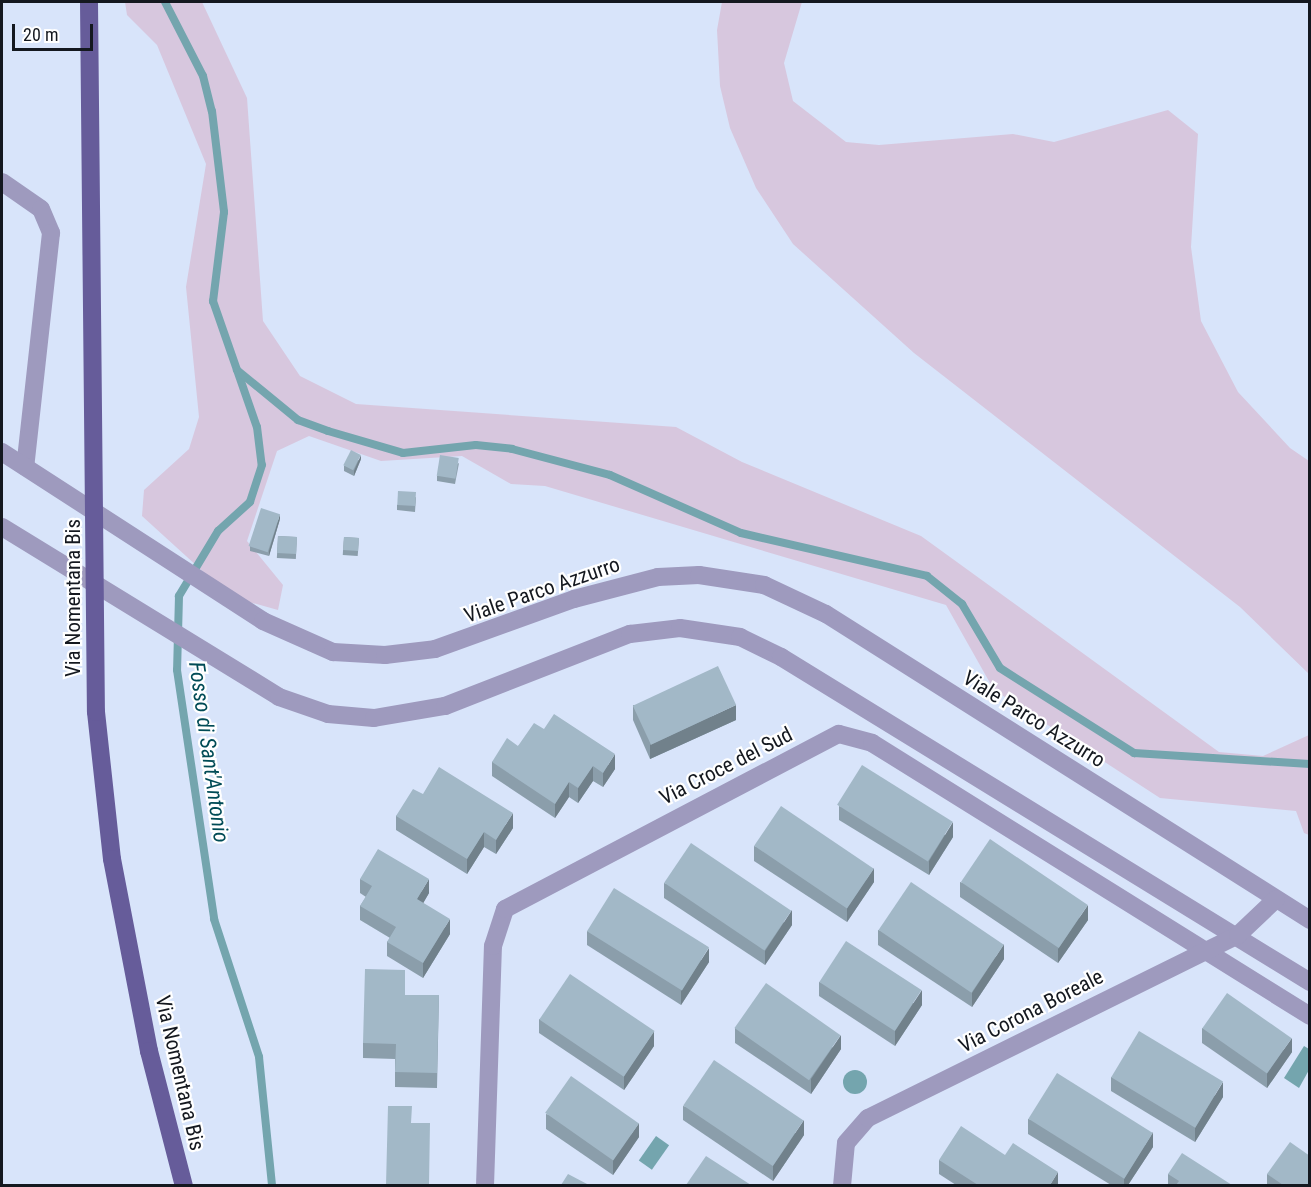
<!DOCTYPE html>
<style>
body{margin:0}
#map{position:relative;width:1311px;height:1187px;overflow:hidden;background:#d8e4fa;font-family:"Roboto Condensed",sans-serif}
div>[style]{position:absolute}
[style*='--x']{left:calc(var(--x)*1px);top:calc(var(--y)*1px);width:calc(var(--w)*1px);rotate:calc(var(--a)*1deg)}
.green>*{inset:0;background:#d7c7de}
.water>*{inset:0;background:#74a5ae;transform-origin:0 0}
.round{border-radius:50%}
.stream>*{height:8px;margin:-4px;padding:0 4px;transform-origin:4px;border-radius:4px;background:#74a5ae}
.minor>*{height:18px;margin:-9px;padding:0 9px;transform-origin:9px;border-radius:9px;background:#9e9abe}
.major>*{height:18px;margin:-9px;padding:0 9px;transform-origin:9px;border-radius:9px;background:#665c9a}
.major-bridge>*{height:18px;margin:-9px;padding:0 9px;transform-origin:9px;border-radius:9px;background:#665c9a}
.wall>*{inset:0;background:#8b9eab;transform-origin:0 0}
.shaded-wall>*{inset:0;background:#71818b}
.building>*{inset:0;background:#a2b8c7;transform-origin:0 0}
span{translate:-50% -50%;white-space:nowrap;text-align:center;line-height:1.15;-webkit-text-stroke:4.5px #fff;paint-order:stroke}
.street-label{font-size:21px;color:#14181f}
.water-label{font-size:22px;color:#004b56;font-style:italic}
.frame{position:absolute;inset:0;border:3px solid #14181f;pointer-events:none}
.scale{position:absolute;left:12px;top:24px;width:81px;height:27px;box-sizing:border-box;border:3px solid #14181f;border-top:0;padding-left:8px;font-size:18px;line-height:21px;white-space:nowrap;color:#14181f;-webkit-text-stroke:4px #fff;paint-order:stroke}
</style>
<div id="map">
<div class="green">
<div style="clip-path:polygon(125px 2px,202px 2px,247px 98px,263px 321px,300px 376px,356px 404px,676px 427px,742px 462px,921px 536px,1219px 752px,1263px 756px,1309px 735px,1309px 835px,1304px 833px,1296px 811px,1160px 798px,994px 690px,946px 605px,545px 486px,511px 484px,462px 456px,381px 461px,309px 436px,277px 451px,247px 541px,283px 585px,278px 610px,231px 597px,142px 516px,144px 490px,189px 449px,199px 417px,186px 287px,206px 164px,157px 45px,127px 15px)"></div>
<div style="clip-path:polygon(722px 2px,802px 2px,784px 63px,793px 101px,846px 142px,879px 145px,1013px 134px,1054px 142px,1168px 110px,1198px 134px,1191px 247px,1201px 321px,1238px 392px,1290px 448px,1309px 461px,1309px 674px,1240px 607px,914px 353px,793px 244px,756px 188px,730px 128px,720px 86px,717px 30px)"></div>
</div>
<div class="water">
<div style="clip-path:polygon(1304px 1046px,1309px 1049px,1309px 1070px,1299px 1088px,1284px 1078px)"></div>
<div class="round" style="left:843px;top:1070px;width:24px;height:24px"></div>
<div style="left:656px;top:1136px;width:16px;height:30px;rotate:35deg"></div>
</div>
<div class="stream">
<div style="--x:165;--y:2;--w:83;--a:62.8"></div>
<div style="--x:203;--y:76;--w:36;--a:76"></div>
<div style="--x:212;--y:111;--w:102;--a:83.2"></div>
<div style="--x:224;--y:212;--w:90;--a:97"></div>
<div style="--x:213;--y:301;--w:133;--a:70.8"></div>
<div style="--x:257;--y:427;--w:38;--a:83"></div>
<div style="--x:262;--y:465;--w:39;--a:108"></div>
<div style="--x:250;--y:502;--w:43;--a:137.8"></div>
<div style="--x:218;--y:531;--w:76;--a:121"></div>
<div style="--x:179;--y:596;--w:74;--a:91.5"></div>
<div style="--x:177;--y:670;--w:252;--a:81.5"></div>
<div style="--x:214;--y:919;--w:145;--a:71.9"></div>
<div style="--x:259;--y:1057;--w:130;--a:84.2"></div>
<div style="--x:237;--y:370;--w:79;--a:39.3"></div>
<div style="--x:298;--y:420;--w:32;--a:20"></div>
<div style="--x:328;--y:431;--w:78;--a:16.3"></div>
<div style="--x:403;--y:453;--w:73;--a:-6.3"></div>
<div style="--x:476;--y:445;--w:36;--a:6"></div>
<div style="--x:512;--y:449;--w:101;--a:14.9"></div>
<div style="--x:610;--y:475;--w:143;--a:23.9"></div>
<div style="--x:741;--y:533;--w:191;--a:13"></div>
<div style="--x:927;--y:576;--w:45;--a:38.7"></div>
<div style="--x:962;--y:604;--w:74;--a:59.3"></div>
<div style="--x:1000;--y:668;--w:159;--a:32.4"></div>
<div style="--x:1134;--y:753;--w:176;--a:3.6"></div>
</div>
<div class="minor">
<div style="--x:2;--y:182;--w:47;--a:34.7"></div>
<div style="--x:41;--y:209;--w:26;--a:67"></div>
<div style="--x:51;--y:233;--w:235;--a:96.3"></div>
<div style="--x:2;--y:452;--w:311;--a:32.9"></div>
<div style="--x:263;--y:621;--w:77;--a:23.9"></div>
<div style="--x:333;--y:652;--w:52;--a:3.3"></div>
<div style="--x:385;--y:655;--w:50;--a:-6.8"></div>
<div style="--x:435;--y:649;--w:148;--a:-19.8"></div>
<div style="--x:574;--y:599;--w:87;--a:-14.7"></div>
<div style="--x:658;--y:577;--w:41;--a:-2.8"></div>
<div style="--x:699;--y:575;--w:66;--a:8.7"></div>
<div style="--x:764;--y:585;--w:68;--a:25.1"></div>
<div style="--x:826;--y:614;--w:573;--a:32.3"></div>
<div style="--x:2;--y:527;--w:325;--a:31.5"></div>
<div style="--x:279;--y:697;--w:52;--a:19.1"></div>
<div style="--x:328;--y:714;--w:46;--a:5"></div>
<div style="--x:374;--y:718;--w:72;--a:-9.6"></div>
<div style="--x:445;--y:706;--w:199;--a:-21.3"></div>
<div style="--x:630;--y:634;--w:50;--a:-6.8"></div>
<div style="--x:680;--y:628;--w:61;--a:8.5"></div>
<div style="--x:740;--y:637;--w:46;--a:26"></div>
<div style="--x:781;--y:657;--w:621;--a:31.57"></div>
<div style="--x:485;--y:1186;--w:240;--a:-88.1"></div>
<div style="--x:493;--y:946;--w:39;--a:-72"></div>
<div style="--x:505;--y:909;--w:377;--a:-27.7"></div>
<div style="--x:839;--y:734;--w:34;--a:15"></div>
<div style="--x:872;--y:743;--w:516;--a:31.93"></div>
<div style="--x:842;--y:1186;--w:43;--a:-84.7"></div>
<div style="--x:846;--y:1143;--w:33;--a:-49"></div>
<div style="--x:868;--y:1118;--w:413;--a:-26.3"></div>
<div style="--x:1238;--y:935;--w:52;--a:-43.5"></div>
</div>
<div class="major">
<div style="--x:96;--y:712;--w:148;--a:83.8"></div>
<div style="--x:112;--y:859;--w:196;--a:79.1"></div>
<div style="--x:149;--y:1051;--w:139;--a:75.5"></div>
</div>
<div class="major-bridge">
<div style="--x:89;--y:2;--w:710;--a:89.44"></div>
</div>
<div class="wall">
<div style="clip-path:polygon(361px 459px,354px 476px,344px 471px,344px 466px)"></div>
<div style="clip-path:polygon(459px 463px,455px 484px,437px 481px,437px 476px)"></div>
<div style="clip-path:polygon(416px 497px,415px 512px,397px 510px,397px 505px)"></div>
<div style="clip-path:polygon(280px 519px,269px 556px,250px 551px,250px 546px)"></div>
<div style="left:278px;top:536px;width:19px;height:22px;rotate:3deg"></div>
<div style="left:344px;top:537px;width:15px;height:18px;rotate:4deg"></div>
<div style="clip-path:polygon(633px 705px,736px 720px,650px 759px,633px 720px)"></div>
<div style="clip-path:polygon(544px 729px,615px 769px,603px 787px,593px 781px,578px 803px,569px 797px,555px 818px,492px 776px,492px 762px,518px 746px)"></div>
<div style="clip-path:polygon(423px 794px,513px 828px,496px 854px,484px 847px,467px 874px,396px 830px,396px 816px)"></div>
<div style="clip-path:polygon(839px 806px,953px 837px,929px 875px,839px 820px)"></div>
<div style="clip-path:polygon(754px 846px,874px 882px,847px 922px,754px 861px)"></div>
<div style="clip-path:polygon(360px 879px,429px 893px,423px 903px,450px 934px,423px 978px,387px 956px,387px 942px,390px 938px,360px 920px,360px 906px,366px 897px,360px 893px)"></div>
<div style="clip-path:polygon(960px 882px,1088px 920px,1058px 963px,960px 897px)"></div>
<div style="clip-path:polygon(664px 883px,792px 925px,765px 965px,664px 898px)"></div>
<div style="clip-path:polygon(878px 930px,1004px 959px,972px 1007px,878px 945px)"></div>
<div style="clip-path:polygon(587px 931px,709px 962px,681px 1005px,587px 945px)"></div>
<div style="clip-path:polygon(819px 982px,922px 1005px,895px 1046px,819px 996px)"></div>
<div style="clip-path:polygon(405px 995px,439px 995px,437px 1088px,395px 1087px,395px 1059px,363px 1058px,363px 1043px)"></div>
<div style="clip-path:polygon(539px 1019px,654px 1046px,624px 1090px,539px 1033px)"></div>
<div style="clip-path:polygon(735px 1028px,841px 1049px,811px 1094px,735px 1043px)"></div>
<div style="clip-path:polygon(1202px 1028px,1292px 1052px,1267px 1088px,1202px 1043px)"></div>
<div style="clip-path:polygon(1111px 1077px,1223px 1097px,1195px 1142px,1111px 1091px)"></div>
<div style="clip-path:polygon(683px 1106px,804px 1135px,773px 1181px,683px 1120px)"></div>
<div style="clip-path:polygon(546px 1114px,639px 1137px,613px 1175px,546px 1129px)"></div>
<div style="clip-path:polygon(1028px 1119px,1153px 1147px,1128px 1185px,1111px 1185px,1028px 1134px)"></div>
<div style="clip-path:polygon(939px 1160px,1058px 1185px,956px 1185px,939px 1174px)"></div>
<div style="clip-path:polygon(1168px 1174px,1232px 1185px,1168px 1185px)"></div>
<div style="clip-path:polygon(1267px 1174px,1310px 1185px,1269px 1185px,1267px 1184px)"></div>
</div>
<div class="shaded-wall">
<div style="clip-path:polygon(361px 455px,361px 459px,354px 476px,354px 471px)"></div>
<div style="clip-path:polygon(280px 514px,280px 519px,269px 556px,269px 551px)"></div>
<div style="clip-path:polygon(736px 705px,736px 720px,650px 759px,650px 745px)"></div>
<div style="clip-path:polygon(615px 754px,615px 769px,603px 787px,603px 773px)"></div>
<div style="clip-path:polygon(593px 766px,593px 781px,578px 803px,578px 788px)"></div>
<div style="clip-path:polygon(569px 782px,569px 797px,555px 818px,555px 804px)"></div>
<div style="clip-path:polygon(513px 813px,513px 828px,496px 854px,496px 840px)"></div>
<div style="clip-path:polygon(953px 822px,953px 837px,929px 875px,929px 861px)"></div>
<div style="clip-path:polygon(484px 832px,484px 847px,467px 874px,467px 859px)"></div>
<div style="clip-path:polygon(874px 868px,874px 882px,847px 922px,847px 908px)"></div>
<div style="clip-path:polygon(429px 879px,429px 893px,417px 914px,417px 899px)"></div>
<div style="clip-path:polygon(1088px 905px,1088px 920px,1058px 963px,1058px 949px)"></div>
<div style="clip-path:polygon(792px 910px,792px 925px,765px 965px,765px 951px)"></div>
<div style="clip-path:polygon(450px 919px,450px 934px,423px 978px,423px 963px)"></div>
<div style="clip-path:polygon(1004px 944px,1004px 959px,972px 1007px,972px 993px)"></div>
<div style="clip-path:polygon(709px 948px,709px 962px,681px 1005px,681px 991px)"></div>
<div style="clip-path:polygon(922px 990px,922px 1005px,895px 1046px,895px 1031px)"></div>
<div style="clip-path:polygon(654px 1031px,654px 1046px,624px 1090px,624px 1076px)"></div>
<div style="clip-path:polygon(841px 1035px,841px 1049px,811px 1094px,811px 1079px)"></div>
<div style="clip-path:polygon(1292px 1038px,1292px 1052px,1267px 1088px,1267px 1073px)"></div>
<div style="clip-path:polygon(1223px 1082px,1223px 1097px,1195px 1142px,1195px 1128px)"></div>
<div style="clip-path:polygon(804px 1120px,804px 1135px,773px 1181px,773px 1166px)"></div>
<div style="clip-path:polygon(639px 1123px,639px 1137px,613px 1175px,613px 1160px)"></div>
<div style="clip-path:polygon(1153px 1132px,1153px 1147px,1128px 1185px,1124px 1185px,1124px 1179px)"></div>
<div style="clip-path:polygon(1058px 1172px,1058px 1185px,1050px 1185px)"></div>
</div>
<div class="building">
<div style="left:351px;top:450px;width:11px;height:17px;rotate:27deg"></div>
<div style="left:440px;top:455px;width:19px;height:21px;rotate:9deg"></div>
<div style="left:398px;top:491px;width:18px;height:14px;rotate:3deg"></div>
<div style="left:261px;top:508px;width:20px;height:40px;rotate:18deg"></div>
<div style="left:278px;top:536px;width:19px;height:17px;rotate:3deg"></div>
<div style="left:344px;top:537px;width:15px;height:13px;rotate:4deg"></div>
<div style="left:718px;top:666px;width:43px;height:94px;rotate:65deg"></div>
<div style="clip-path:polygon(554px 714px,615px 754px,603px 773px,593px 766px,578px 788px,569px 782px,555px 804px,492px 762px,507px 738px,518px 746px,534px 723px,544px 729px)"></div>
<div style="left:862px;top:765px;width:107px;height:47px;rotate:32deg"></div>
<div style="clip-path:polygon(439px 767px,513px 813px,496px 840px,484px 832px,467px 859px,396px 816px,413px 789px,423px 794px)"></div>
<div style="left:781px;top:806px;width:112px;height:48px;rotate:34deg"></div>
<div style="left:990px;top:839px;width:118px;height:52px;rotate:34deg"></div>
<div style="left:691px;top:843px;width:121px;height:48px;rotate:34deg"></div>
<div style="clip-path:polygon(378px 849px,429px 879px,417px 899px,450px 919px,423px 963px,387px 942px,396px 927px,360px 906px,372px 886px,360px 879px)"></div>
<div style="left:911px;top:882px;width:112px;height:58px;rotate:34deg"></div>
<div style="left:614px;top:888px;width:112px;height:51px;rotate:32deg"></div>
<div style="left:846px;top:941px;width:90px;height:49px;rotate:33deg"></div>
<div style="clip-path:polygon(365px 969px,405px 970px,405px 995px,439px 995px,437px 1073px,395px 1072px,396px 1044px,363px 1043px)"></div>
<div style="left:570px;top:974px;width:102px;height:55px;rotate:34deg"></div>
<div style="left:766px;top:983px;width:91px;height:55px;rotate:35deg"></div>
<div style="left:1227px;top:993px;width:79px;height:43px;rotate:35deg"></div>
<div style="left:1139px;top:1031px;width:98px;height:54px;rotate:31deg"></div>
<div style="left:714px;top:1060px;width:108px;height:55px;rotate:34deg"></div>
<div style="left:1057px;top:1073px;width:113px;height:54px;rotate:32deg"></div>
<div style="left:571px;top:1076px;width:83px;height:45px;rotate:35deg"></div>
<div style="clip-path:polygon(388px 1106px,412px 1106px,411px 1123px,430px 1123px,429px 1185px,386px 1185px)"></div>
<div style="clip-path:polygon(961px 1126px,1005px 1155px,1013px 1143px,1058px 1172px,1050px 1185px,978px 1185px,939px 1160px)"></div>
<div style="clip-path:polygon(1290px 1142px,1310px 1156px,1310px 1185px,1283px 1185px,1267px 1174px)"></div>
<div style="clip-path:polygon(1182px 1153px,1232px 1185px,1176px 1185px,1179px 1181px,1168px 1174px)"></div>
<div style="clip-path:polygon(706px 1156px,751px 1185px,686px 1185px)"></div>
<div style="clip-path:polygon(568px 1174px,589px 1185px,561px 1185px)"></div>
</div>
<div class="street-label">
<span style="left:542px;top:590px;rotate:-19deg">Viale Parco Azzurro</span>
<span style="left:73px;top:598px;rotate:-90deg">Via Nomentana Bis</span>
<span style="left:1034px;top:719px;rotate:32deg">Viale Parco Azzurro</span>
<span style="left:726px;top:766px;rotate:-27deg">Via Croce del Sud</span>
<span style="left:1031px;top:1011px;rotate:-27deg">Via Corona Boreale</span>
<span style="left:180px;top:1073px;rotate:77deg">Via Nomentana Bis</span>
</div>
<div class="water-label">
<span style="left:209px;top:752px;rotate:82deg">Fosso di Sant'Antonio</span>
</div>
<div class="frame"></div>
<div class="scale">20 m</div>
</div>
